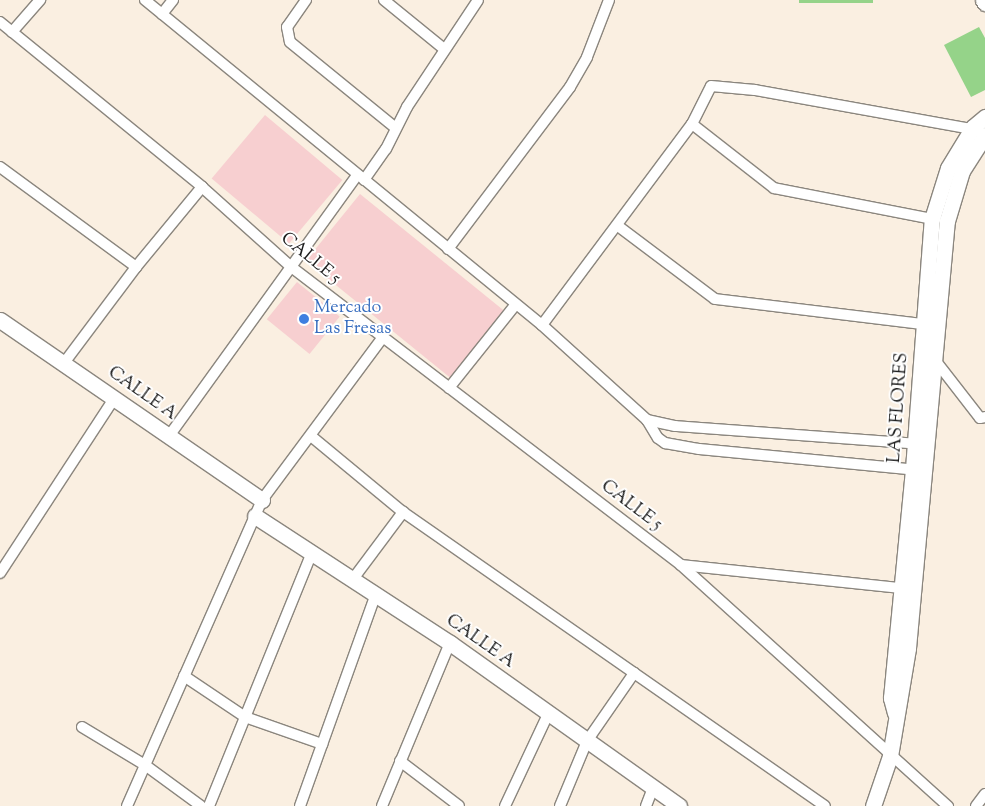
<!DOCTYPE html>
<style>
body{margin:0}
#map{position:relative;width:985px;height:806px;overflow:hidden;background:#faefe1;font-family:"Sorts Mill Goudy",serif}
div>[style]{position:absolute}
[style*='--x']{left:calc(var(--x)*1px);top:calc(var(--y)*1px);width:calc(var(--w)*1px);rotate:calc(var(--a)*1deg)}
.built>*{inset:0;background:#f7cfd0;transform-origin:0 0}
.green>*{inset:0;background:#95d389;transform-origin:0 0}
.roads{filter:drop-shadow(1px 0 #8b867e) drop-shadow(-1px 0 #8b867e) drop-shadow(0 1px #8b867e) drop-shadow(0 -1px #8b867e)}
.street>*{height:10px;margin:-5px;padding:0 5px;transform-origin:5px;border-radius:5px;background:#fff}
.secondary>*{height:15px;margin:-7.5px;padding:0 7.5px;transform-origin:7.5px;border-radius:7.5px;background:#fff}
.dots>*{width:14px;height:14px;translate:-50% -50%;box-sizing:border-box;border:2px solid #fff;border-radius:50%}
span{translate:-50% -50%;white-space:nowrap;text-align:center;line-height:1.15;-webkit-text-stroke:4px #fff;paint-order:stroke}
.street-label{font-size:18px;color:#1c1c1c}
.shop-label{font-size:18px;color:#366cbe}
.left{translate:0 -50%;text-align:left}
</style>
<div id="map">
<div class="built">
<div style="left:265px;top:115px;width:101px;height:83px;rotate:40deg"></div>
<div style="left:360px;top:194px;width:189px;height:86px;rotate:39deg"></div>
<div style="left:297px;top:282px;width:55px;height:48px;rotate:39deg"></div>
</div>
<div class="green">
<div style="left:799px;top:0;width:74px;height:3px"></div>
<div style="clip-path:polygon(979px 27px,985px 38px,985px 90px,971px 97px,944px 45px)"></div>
</div>
<div class="roads">
<div class="street">
<div style="--x:145;--y:0;--w:513;--a:39.31"></div>
<div style="--x:542;--y:325;--w:142;--a:42.1"></div>
<div style="--x:647;--y:420;--w:21;--a:59"></div>
<div style="--x:658;--y:438;--w:9;--a:36"></div>
<div style="--x:665;--y:443;--w:35;--a:10"></div>
<div style="--x:699;--y:449;--w:220;--a:5.5"></div>
<div style="--x:306;--y:0;--w:33;--a:125"></div>
<div style="--x:287;--y:27;--w:15;--a:79"></div>
<div style="--x:290;--y:42;--w:136;--a:39.1"></div>
<div style="--x:384;--y:0;--w:77;--a:39.2"></div>
<div style="--x:162;--y:14;--w:18;--a:-52"></div>
<div style="--x:0;--y:22;--w:261;--a:39.2"></div>
<div style="--x:202;--y:187;--w:118;--a:41.9"></div>
<div style="--x:290;--y:266;--w:492;--a:37.4"></div>
<div style="--x:681;--y:565;--w:360;--a:42.1"></div>
<div style="--x:12;--y:32;--w:43;--a:-48.8"></div>
<div style="--x:692;--y:124;--w:104;--a:38"></div>
<div style="--x:774;--y:188;--w:161;--a:11.1"></div>
<div style="--x:0;--y:167;--w:169;--a:36.3"></div>
<div style="--x:364;--y:180;--w:38;--a:-55"></div>
<div style="--x:386;--y:149;--w:47;--a:-63.4"></div>
<div style="--x:407;--y:107;--w:128;--a:-56.4"></div>
<div style="--x:618;--y:226;--w:121;--a:37"></div>
<div style="--x:715;--y:299;--w:216;--a:6.9"></div>
<div style="--x:448;--y:249;--w:203;--a:-53"></div>
<div style="--x:570;--y:87;--w:34;--a:-60"></div>
<div style="--x:587;--y:57;--w:61;--a:-68.9"></div>
<div style="--x:542;--y:325;--w:251;--a:-53.3"></div>
<div style="--x:692;--y:124;--w:42;--a:-63.4"></div>
<div style="--x:711;--y:86;--w:44;--a:5.2"></div>
<div style="--x:755;--y:90;--w:227;--a:10.2"></div>
<div style="--x:935;--y:360;--w:73;--a:52.2"></div>
<div style="--x:980;--y:418;--w:5;--a:-11"></div>
<div style="--x:64;--y:363;--w:120;--a:-53.1"></div>
<div style="--x:136;--y:267;--w:104;--a:-50.5"></div>
<div style="--x:449;--y:388;--w:107;--a:-51.4"></div>
<div style="--x:647;--y:420;--w:29;--a:12"></div>
<div style="--x:675;--y:426;--w:246;--a:4.2"></div>
<div style="--x:169;--y:436;--w:322;--a:-54.2"></div>
<div style="--x:311;--y:436;--w:119;--a:39.6"></div>
<div style="--x:403;--y:512;--w:514;--a:34.86"></div>
<div style="--x:681;--y:565;--w:221;--a:6"></div>
<div style="--x:0;--y:573;--w:210;--a:-56.8"></div>
<div style="--x:353;--y:579;--w:84;--a:-53.3"></div>
<div style="--x:184;--y:676;--w:73;--a:33.9"></div>
<div style="--x:245;--y:717;--w:82;--a:19.3"></div>
<div style="--x:82;--y:727;--w:74;--a:31.1"></div>
<div style="--x:145;--y:765;--w:69;--a:36.2"></div>
<div style="--x:400;--y:761;--w:74;--a:37.3"></div>
<div style="--x:127;--y:806;--w:334;--a:-66.2"></div>
<div style="--x:262;--y:500;--w:203;--a:-53.4"></div>
<div style="--x:209;--y:806;--w:274;--a:-67.9"></div>
<div style="--x:300;--y:806;--w:225;--a:-70.3"></div>
<div style="--x:382;--y:806;--w:177;--a:-67.4"></div>
<div style="--x:505;--y:806;--w:104;--a:-64.9"></div>
<div style="--x:560;--y:806;--w:70;--a:-67.4"></div>
<div style="--x:587;--y:741;--w:83;--a:-55.3"></div>
<div style="--x:646;--y:806;--w:19;--a:-69"></div>
<div style="--x:976;--y:806;--w:15;--a:-53"></div>
</div>
<div class="secondary">
<div style="--x:983;--y:0;--w:4;--a:56"></div>
<div style="--x:0;--y:320;--w:318;--a:34.5"></div>
<div style="--x:255;--y:516;--w:233;--a:33.1"></div>
<div style="--x:450;--y:643;--w:281;--a:35.4"></div>
<div style="--x:895;--y:713;--w:16;--a:-105"></div>
<div style="--x:891;--y:698;--w:230;--a:-84.5"></div>
<div style="--x:913;--y:469;--w:251;--a:-85.7"></div>
<div style="--x:932;--y:219;--w:53;--a:-72.6"></div>
<div style="--x:948;--y:168;--w:48;--a:-58.6"></div>
<div style="--x:973;--y:127;--w:16;--a:-40"></div>
<div style="--x:873;--y:806;--w:53;--a:-71.2"></div>
<div style="--x:890;--y:756;--w:109;--a:-80.5"></div>
<div style="--x:908;--y:648;--w:429;--a:-84.8"></div>
<div style="--x:947;--y:221;--w:52;--a:-73.3"></div>
<div style="--x:962;--y:171;--w:43;--a:-57.4"></div>
</div>
</div>
<div class="dots">
<div style="left:304px;top:319px;background:#3f7fe0"></div>
</div>
<div class="street-label">
<span style="left:310px;top:259px;rotate:39deg">CALLE 5</span>
<span style="left:142px;top:394px;rotate:35deg">CALLE A</span>
<span style="left:899px;top:408px;rotate:-86deg">LAS FLORES</span>
<span style="left:631px;top:506px;rotate:37deg">CALLE 5</span>
<span style="left:480px;top:642px;rotate:35deg">CALLE A</span>
</div>
<div class="shop-label">
<span class="left" style="left:314px;top:319px">Mercado<br>Las Fresas</span>
</div>
</div>
